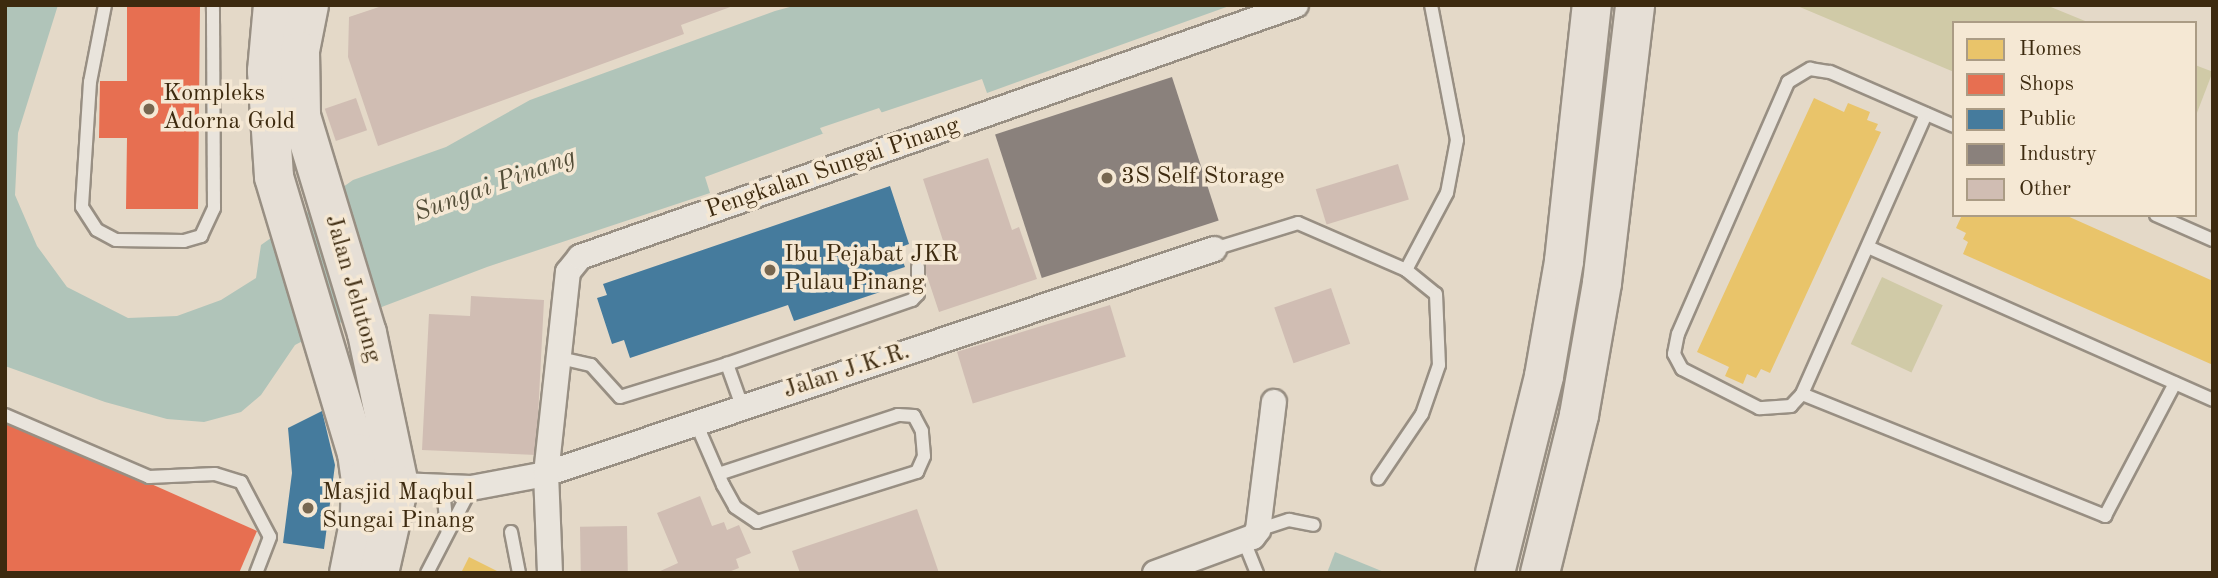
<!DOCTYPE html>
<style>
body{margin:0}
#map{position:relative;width:2218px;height:578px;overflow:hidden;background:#e4d9c8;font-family:"Old Standard TT",serif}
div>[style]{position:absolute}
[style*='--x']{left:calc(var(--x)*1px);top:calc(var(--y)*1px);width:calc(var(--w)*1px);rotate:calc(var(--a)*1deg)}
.green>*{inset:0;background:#d0caa7;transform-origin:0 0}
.water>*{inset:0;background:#b0c4b9}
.pier>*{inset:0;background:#e4d9c8}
.homes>*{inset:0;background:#e9c46a}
.shops>*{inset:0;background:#e76f51}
.public>*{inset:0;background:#457b9d}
.industry>*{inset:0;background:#8a817c;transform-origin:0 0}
.building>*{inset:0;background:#d0bdb3;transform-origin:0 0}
.roads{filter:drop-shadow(2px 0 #988f83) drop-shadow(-2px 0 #988f83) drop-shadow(0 2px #988f83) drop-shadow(0 -2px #988f83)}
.lane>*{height:12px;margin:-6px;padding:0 6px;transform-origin:6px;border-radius:6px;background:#e9e4dc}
.street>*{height:24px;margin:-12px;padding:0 12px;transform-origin:12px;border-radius:12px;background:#e9e4dc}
.primary>*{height:38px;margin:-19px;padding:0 19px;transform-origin:19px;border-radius:19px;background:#e6dfd6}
.highway>*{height:38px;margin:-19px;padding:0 19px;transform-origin:19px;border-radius:19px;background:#e6dfd6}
.dots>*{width:19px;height:19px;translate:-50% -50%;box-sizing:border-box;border:4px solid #f5e8d4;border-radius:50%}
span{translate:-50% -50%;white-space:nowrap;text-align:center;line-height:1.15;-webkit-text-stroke:7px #f5e8d4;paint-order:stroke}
.poi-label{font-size:24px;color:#3d2a0f}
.left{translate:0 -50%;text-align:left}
.street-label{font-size:24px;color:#3d2a0f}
.water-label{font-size:26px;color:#544e38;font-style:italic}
.frame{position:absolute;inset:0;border:7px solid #3d2a0f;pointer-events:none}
.legend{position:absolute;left:1952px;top:21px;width:245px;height:196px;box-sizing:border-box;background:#f5e8d4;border:2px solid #ab9c85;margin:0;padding:9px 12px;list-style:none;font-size:21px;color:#3d2a0f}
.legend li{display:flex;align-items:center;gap:14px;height:35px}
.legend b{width:35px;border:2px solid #ab9c85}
</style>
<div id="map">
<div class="green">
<div style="clip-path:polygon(1795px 5px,2046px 5px,2090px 23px,1954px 23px,1954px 72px)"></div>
<div style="left:2195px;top:65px;width:19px;height:130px;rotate:21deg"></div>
<div style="left:1882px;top:277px;width:67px;height:74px;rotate:25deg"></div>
</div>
<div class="water">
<div style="clip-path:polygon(5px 5px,58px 5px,18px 133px,15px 195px,37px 246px,67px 287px,128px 318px,177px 316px,221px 300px,256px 278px,261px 245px,353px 180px,446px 147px,530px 100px,775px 11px,797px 5px,1232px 5px,987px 93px,982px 79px,871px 116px,705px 177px,710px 193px,487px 267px,329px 327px,295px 345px,261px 395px,241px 412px,204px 422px,167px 419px,105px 402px,5px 366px)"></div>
<div style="clip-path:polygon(1335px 552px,1384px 572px,1384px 573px,1327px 573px)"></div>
</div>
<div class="pier">
<div style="clip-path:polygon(879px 108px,882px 113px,830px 132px,823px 134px,820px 128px)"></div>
</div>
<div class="homes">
<div style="clip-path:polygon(1814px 98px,1844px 112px,1848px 103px,1870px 112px,1867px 120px,1878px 124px,1875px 130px,1881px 132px,1770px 373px,1761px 369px,1756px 378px,1747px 374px,1743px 384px,1725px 376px,1729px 367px,1697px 352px)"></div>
<div style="clip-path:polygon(1962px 215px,2065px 215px,2213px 281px,2213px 365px,1963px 254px,1968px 242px,1963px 239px,1966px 233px,1956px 228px)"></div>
<div style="clip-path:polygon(469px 557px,501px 573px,461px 573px)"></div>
</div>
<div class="shops">
<div style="clip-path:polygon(127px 5px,200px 5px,198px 209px,126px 209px,127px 138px,99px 138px,100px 81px,127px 81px)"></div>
<div style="clip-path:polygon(5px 419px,257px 531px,239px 573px,5px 573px)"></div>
</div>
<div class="public">
<div style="clip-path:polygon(890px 186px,909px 244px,898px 248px,905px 267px,887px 273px,892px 288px,794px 321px,788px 305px,630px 358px,624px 340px,612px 344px,597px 298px,607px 295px,603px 284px)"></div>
<div style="clip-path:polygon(322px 411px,335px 465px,324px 549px,283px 543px,292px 473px,288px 428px)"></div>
</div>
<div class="industry">
<div style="left:1172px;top:77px;width:151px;height:186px;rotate:72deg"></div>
</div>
<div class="building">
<div style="clip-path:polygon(385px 5px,733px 5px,733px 6px,681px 25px,684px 34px,378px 146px,348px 57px,349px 17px)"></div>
<div style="left:356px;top:98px;width:34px;height:33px;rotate:71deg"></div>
<div style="clip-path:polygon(988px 158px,1012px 230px,1019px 227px,1037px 279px,939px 312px,922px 261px,947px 253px,923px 179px)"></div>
<div style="left:1398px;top:164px;width:37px;height:86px;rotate:73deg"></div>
<div style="left:1331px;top:288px;width:59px;height:60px;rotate:71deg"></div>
<div style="clip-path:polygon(471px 296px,544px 300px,536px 455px,422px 450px,429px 314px,470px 316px)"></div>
<div style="left:1110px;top:305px;width:54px;height:160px;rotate:73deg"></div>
<div style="clip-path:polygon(700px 496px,712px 526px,724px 522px,727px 530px,739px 525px,751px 553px,736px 559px,739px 568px,726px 573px,656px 573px,678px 563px,657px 513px)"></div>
<div style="clip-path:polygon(917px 509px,939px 573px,800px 573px,792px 551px)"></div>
<div style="left:627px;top:526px;width:47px;height:47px;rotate:89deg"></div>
</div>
<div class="roads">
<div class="lane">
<div style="--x:105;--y:5;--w:78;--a:101"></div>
<div style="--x:90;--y:82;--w:125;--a:93.7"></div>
<div style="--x:82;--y:207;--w:27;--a:57"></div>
<div style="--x:97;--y:230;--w:21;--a:28"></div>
<div style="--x:116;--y:240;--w:68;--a:0.8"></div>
<div style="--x:184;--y:241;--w:18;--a:-16"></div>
<div style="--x:201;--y:236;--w:31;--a:-65"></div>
<div style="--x:214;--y:208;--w:203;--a:-90.3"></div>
<div style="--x:1926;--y:114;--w:306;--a:113.9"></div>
<div style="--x:1802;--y:394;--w:16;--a:133"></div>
<div style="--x:1791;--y:406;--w:32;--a:176"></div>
<div style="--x:1759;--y:408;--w:86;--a:-153.1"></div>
<div style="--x:1682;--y:369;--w:17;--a:-118"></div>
<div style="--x:1674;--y:354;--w:20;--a:-79"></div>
<div style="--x:1678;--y:334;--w:275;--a:-66.4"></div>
<div style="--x:1788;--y:82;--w:26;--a:-31"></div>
<div style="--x:1810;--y:69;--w:20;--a:9"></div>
<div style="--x:1830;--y:72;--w:135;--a:23.5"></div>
<div style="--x:2156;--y:215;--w:62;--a:23.7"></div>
<div style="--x:1868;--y:247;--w:377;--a:23.9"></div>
<div style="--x:1214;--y:249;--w:88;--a:-17.2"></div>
<div style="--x:1298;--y:223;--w:118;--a:23.5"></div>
<div style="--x:1406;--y:270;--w:38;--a:39"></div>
<div style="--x:1436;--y:294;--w:71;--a:87.6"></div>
<div style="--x:1439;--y:365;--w:52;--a:109.1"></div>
<div style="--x:1422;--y:414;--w:78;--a:124.1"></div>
<div style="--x:1406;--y:270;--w:87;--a:-62"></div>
<div style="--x:1447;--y:193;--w:54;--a:-79.3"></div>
<div style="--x:1457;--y:140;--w:137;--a:-100.9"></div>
<div style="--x:560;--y:358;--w:32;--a:13"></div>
<div style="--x:591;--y:365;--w:43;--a:47.8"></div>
<div style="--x:620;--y:397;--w:112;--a:-17.1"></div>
<div style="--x:1802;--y:394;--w:327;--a:21.9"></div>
<div style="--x:2105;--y:516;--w:150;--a:-62.2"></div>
<div style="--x:742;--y:406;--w:45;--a:-109.7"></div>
<div style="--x:727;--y:364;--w:196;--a:-19.1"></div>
<div style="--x:912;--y:300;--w:8;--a:-45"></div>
<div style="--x:918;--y:294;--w:27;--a:-90"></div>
<div style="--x:5;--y:415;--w:157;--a:23.3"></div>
<div style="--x:149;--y:477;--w:66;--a:-2.6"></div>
<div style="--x:215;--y:474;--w:27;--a:17"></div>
<div style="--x:241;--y:482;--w:62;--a:62.2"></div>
<div style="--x:270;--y:537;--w:39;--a:111"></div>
<div style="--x:696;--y:423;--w:68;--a:66.5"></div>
<div style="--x:723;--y:485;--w:25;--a:61"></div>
<div style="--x:735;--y:507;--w:27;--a:34"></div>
<div style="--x:757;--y:522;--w:168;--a:-17.4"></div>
<div style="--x:917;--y:472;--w:17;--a:-66"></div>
<div style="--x:924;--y:456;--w:25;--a:-95"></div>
<div style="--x:922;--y:431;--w:17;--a:-118"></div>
<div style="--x:914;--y:416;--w:16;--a:-176"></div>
<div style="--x:898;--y:415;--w:188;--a:161.8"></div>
<div style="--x:443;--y:489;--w:40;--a:84.3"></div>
<div style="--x:1258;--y:530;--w:33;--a:-18"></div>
<div style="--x:1289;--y:520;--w:25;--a:11"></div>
<div style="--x:511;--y:532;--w:42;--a:79"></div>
<div style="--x:1244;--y:541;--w:35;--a:68"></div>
<div style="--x:427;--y:573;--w:96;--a:-62.6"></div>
</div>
<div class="street">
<div style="--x:399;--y:485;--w:72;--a:2.4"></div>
<div style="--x:471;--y:488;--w:76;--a:-10.6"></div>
<div style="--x:546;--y:474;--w:705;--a:-18.61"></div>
<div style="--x:550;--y:573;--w:99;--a:-92.3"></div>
<div style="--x:546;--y:474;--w:203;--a:-83.8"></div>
<div style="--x:568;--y:272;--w:19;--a:-51"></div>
<div style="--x:580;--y:257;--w:759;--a:-19.39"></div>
<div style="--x:1155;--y:573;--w:104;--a:-20.2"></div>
<div style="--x:1253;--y:537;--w:9;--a:-54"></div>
<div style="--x:1258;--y:530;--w:129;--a:-82.9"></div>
</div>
<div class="primary">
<div style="--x:273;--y:5;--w:66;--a:95.2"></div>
<div style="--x:267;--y:71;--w:106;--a:86.2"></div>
<div style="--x:274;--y:177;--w:288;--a:73.3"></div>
<div style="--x:357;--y:453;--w:29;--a:82"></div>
<div style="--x:361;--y:482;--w:36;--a:92"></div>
<div style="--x:360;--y:518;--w:56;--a:101.3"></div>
<div style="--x:309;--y:5;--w:47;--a:101.1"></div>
<div style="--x:300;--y:51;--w:65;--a:89.1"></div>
<div style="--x:301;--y:116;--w:227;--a:73.1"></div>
<div style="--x:367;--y:333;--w:155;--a:78.1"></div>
<div style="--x:399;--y:485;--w:90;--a:102.8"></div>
</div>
<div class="highway">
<div style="--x:1495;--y:573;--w:203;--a:-76"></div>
<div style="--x:1544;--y:376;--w:117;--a:-80.1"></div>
<div style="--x:1564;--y:261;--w:258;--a:-83.8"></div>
<div style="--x:1540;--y:573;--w:163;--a:-76.1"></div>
<div style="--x:1579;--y:415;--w:134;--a:-80.1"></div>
<div style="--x:1602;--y:283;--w:280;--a:-83.2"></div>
</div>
</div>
<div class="dots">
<div style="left:149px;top:109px;background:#776750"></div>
<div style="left:1107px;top:178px;background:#776750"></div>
<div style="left:770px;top:270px;background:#776750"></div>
<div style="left:308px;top:508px;background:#776750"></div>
</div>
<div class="poi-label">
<span class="left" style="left:163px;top:109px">Kompleks<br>Adorna Gold</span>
<span class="left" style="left:1121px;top:178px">3S Self Storage</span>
<span class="left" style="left:784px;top:270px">Ibu Pejabat JKR<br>Pulau Pinang</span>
<span class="left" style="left:322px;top:508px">Masjid Maqbul<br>Sungai Pinang</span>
</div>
<div class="street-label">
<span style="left:833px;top:169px;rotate:-19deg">Pengkalan Sungai Pinang</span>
<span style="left:352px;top:289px;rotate:74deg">Jalan Jelutong</span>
<span style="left:847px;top:372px;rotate:-18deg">Jalan J.K.R.</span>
</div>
<div class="water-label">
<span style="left:495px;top:186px;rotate:-20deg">Sungai Pinang</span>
</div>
<div class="frame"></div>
<ul class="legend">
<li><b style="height:19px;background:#e9c46a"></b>Homes</li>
<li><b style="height:19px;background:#e76f51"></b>Shops</li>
<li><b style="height:19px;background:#457b9d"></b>Public</li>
<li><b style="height:19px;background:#8a817c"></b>Industry</li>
<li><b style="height:19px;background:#d0bdb3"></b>Other</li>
</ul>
</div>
